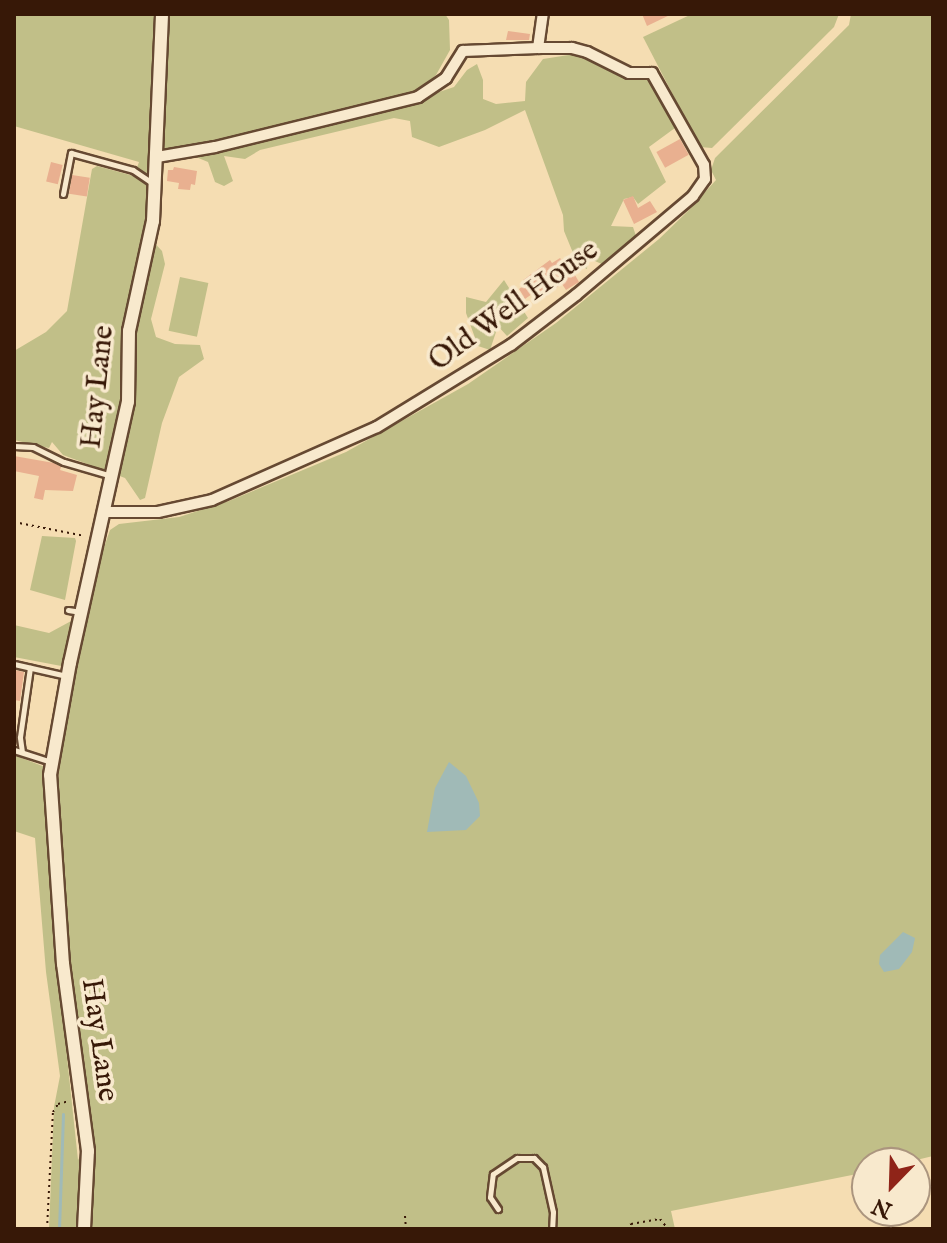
<!DOCTYPE html>
<style>
body{margin:0}
#map{position:relative;width:947px;height:1243px;overflow:hidden;background:#f5ddb2;font-family:"IM FELL English",serif}
div>[style]{position:absolute}
[style*='--x']{left:calc(var(--x)*1px);top:calc(var(--y)*1px);width:calc(var(--w)*1px);rotate:calc(var(--a)*1deg)}
.green>*{inset:0;background:#c1bf88;transform-origin:0 0}
.water>*{inset:0;background:#a0bab7}
.stream>*{height:3px;margin:-1.5px;padding:0 1.5px;transform-origin:1.5px;border-radius:1.5px;background:#a0bab7}
.building>*{inset:0;background:#e9b090;transform-origin:0 0}
.path>*{height:2px;margin-top:-1px;transform-origin:0;background:repeating-linear-gradient(90deg,#371807 0 2px,transparent 0 6px)}
.roads{filter:drop-shadow(2px 0 #664932) drop-shadow(-2px 0 #664932) drop-shadow(0 2px #664932) drop-shadow(0 -2px #664932)}
.service>*{height:5px;margin:-2.5px;padding:0 2.5px;transform-origin:2.5px;border-radius:2.5px;background:#f8e9cd}
.minor>*{height:10px;margin:-5px;padding:0 5px;transform-origin:5px;border-radius:5px;background:#f8e9cd}
.tertiary>*{height:12px;margin:-6px;padding:0 6px;transform-origin:6px;border-radius:6px;background:#f8e9cd}
span{translate:-50% -50%;white-space:nowrap;text-align:center;line-height:1.15;-webkit-text-stroke:7px #f8e9cd;paint-order:stroke}
.street-label{font-size:30px;color:#371807}
.frame{position:absolute;inset:0;border:16px solid #371807;pointer-events:none}
.north{position:absolute;left:851px;top:1147px;width:80px;height:80px;box-sizing:border-box;background:#f8e9cd;border:2px solid #ab957e;border-radius:50%;rotate:203deg;font-size:22px;font-weight:700;line-height:32px;text-align:center;color:#371807}
.north::after{content:'';display:block;margin:auto;width:28px;height:36px;background:#8f2418;clip-path:polygon(50% 0,100% 100%,50% 72%,0 100%)}
</style>
<div id="map">
<div class="green">
<div style="clip-path:polygon(14px 14px,154px 14px,154px 41px,168px 39px,169px 14px,445px 14px,449px 20px,450px 50px,436px 75px,412px 96px,373px 102px,220px 141px,403px 104px,454px 87px,467px 70px,477px 64px,483px 80px,483px 99px,496px 104px,525px 101px,526px 82px,543px 59px,575px 54px,653px 77px,679px 125px,649px 147px,666px 182px,638px 204px,633px 197px,624px 199px,611px 226px,633px 227px,637px 239px,604px 265px,588px 258px,587px 269px,578px 265px,564px 231px,563px 215px,525px 110px,485px 130px,439px 147px,412px 137px,410px 121px,394px 118px,260px 150px,245px 159px,224px 156px,233px 181px,224px 186px,215px 182px,208px 162px,179px 150px,154px 161px,147px 235px,162px 251px,165px 264px,151px 319px,156px 337px,175px 344px,200px 345px,204px 359px,179px 377px,162px 423px,145px 498px,140px 500px,125px 478px,63px 455px,52px 442px,49px 448px,14px 440px,14px 351px,46px 332px,67px 311px,92px 169px,97px 166px,134px 176px,139px 162px,14px 126px)"></div>
<div style="clip-path:polygon(692px 14px,839px 14px,834px 27px,712px 148px,700px 147px,643px 37px)"></div>
<div style="clip-path:polygon(evenodd,851px 14px,933px 14px,933px 1156px,904px 1163px,867px 1163px,867px 1172px,671px 1211px,675px 1229px,49px 1229px,54px 1107px,60px 1076px,46px 972px,35px 838px,14px 831px,14px 755px,45px 767px,46px 807px,56px 795px,66px 716px,77px 669px,14px 657px,14px 625px,49px 633px,73px 620px,87px 621px,102px 553px,110px 530px,119px 524px,179px 517px,229px 501px,346px 452px,468px 384px,556px 323px,659px 239px,688px 211px,716px 180px,711px 170px,715px 158px,849px 25px,851px 14px,66px 1048px,81px 1082px,90px 1138px,78px 1160px,66px 1048px)"></div>
<div style="left:180px;top:277px;width:29px;height:55px;rotate:12deg"></div>
<div style="clip-path:polygon(504px 280px,528px 318px,507px 336px,498px 326px,490px 350px,478px 346px,466px 313px,466px 297px,486px 302px)"></div>
<div style="clip-path:polygon(42px 536px,75px 538px,76px 541px,65px 600px,30px 590px)"></div>
</div>
<div class="water">
<div style="clip-path:polygon(449px 762px,466px 776px,479px 803px,480px 816px,466px 830px,427px 832px,435px 788px)"></div>
<div style="clip-path:polygon(903px 932px,915px 938px,912px 952px,899px 969px,884px 972px,879px 964px,880px 955px)"></div>
</div>
<div class="stream">
<div style="--x:59;--y:1229;--w:115;--a:-88"></div>
</div>
<div class="building">
<div style="clip-path:polygon(642px 14px,672px 14px,647px 26px)"></div>
<div style="clip-path:polygon(508px 31px,530px 34px,529px 40px,506px 40px)"></div>
<div style="left:680px;top:139px;width:18px;height:27px;rotate:61deg"></div>
<div style="left:51px;top:162px;width:12px;height:20px;rotate:14deg"></div>
<div style="clip-path:polygon(174px 167px,197px 171px,195px 185px,191px 184px,190px 190px,178px 189px,179px 183px,167px 181px,168px 170px,173px 170px)"></div>
<div style="left:72px;top:175px;width:18px;height:19px;rotate:9deg"></div>
<div style="clip-path:polygon(633px 196px,638px 208px,650px 201px,657px 212px,634px 224px,623px 200px)"></div>
<div style="clip-path:polygon(560px 258px,566px 265px,568px 263px,579px 282px,566px 290px,562px 284px,536px 301px,532px 294px,525px 299px,519px 289px,526px 284px,523px 280px,550px 260px,552px 263px)"></div>
<div style="clip-path:polygon(14px 456px,54px 463px,61px 467px,60px 470px,77px 475px,73px 491px,45px 490px,43px 500px,34px 498px,39px 476px,14px 471px)"></div>
<div style="clip-path:polygon(14px 670px,24px 672px,20px 701px,14px 700px)"></div>
</div>
<div class="path">
<div style="--x:14;--y:522;--w:72;--a:11.2"></div>
<div style="--x:405;--y:1216;--w:13;--a:86"></div>
<div style="--x:47;--y:1229;--w:117;--a:-87.1"></div>
<div style="--x:53;--y:1112;--w:9;--a:-58"></div>
<div style="--x:58;--y:1104;--w:11;--a:-15"></div>
<div style="--x:626;--y:1229;--w:7;--a:-45"></div>
<div style="--x:631;--y:1224;--w:29;--a:-10"></div>
<div style="--x:660;--y:1219;--w:13;--a:51"></div>
</div>
<div class="roads">
<div class="service">
<div style="--x:63;--y:194;--w:42;--a:-79"></div>
<div style="--x:71;--y:153;--w:64;--a:15.3"></div>
<div style="--x:133;--y:170;--w:23;--a:34"></div>
<div style="--x:14;--y:446;--w:19;--a:3"></div>
<div style="--x:33;--y:447;--w:34;--a:26"></div>
<div style="--x:64;--y:462;--w:50;--a:16.3"></div>
<div style="--x:68;--y:610;--w:13;--a:9"></div>
<div style="--x:14;--y:664;--w:54;--a:12.8"></div>
<div style="--x:14;--y:750;--w:38;--a:18"></div>
<div style="--x:22;--y:752;--w:15;--a:-98"></div>
<div style="--x:20;--y:737;--w:70;--a:-81.8"></div>
<div style="--x:498;--y:1209;--w:14;--a:-124"></div>
<div style="--x:490;--y:1197;--w:23;--a:-83"></div>
<div style="--x:493;--y:1174;--w:29;--a:-34"></div>
<div style="--x:517;--y:1158;--w:17;--a:0"></div>
<div style="--x:534;--y:1158;--w:13;--a:45"></div>
<div style="--x:543;--y:1167;--w:46;--a:77.5"></div>
<div style="--x:553;--y:1212;--w:17;--a:93"></div>
</div>
<div class="minor">
<div style="--x:157;--y:157;--w:59;--a:-9.8"></div>
<div style="--x:215;--y:147;--w:209;--a:-13.8"></div>
<div style="--x:418;--y:97;--w:34;--a:-34"></div>
<div style="--x:446;--y:78;--w:32;--a:-58"></div>
<div style="--x:463;--y:51;--w:75;--a:-2.3"></div>
<div style="--x:538;--y:48;--w:34;--a:-82"></div>
<div style="--x:105;--y:512;--w:53;--a:0"></div>
<div style="--x:158;--y:512;--w:55;--a:-12.5"></div>
<div style="--x:212;--y:500;--w:180;--a:-23.9"></div>
<div style="--x:377;--y:427;--w:157;--a:-31.5"></div>
<div style="--x:511;--y:345;--w:82;--a:-37.6"></div>
<div style="--x:576;--y:295;--w:153;--a:-40.2"></div>
<div style="--x:693;--y:196;--w:21;--a:-55"></div>
<div style="--x:705;--y:179;--w:14;--a:-94"></div>
<div style="--x:704;--y:165;--w:106;--a:-119.5"></div>
<div style="--x:652;--y:73;--w:23;--a:180"></div>
<div style="--x:629;--y:73;--w:47;--a:-153.4"></div>
<div style="--x:587;--y:52;--w:16;--a:-165"></div>
<div style="--x:572;--y:48;--w:34;--a:180"></div>
</div>
<div class="tertiary">
<div style="--x:84;--y:1229;--w:78;--a:-87.1"></div>
<div style="--x:88;--y:1151;--w:189;--a:-97.6"></div>
<div style="--x:63;--y:964;--w:189;--a:-93.9"></div>
<div style="--x:50;--y:775;--w:114;--a:-79.9"></div>
<div style="--x:70;--y:663;--w:267;--a:-77.5"></div>
<div style="--x:128;--y:402;--w:71;--a:-89.2"></div>
<div style="--x:129;--y:331;--w:113;--a:-77.7"></div>
<div style="--x:153;--y:221;--w:207;--a:-87.5"></div>
</div>
</div>
<div class="street-label">
<span style="left:514px;top:306px;rotate:-36deg">Old Well House</span>
<span style="left:98px;top:387px;rotate:-84deg">Hay Lane</span>
<span style="left:99px;top:1040px;rotate:82deg">Hay Lane</span>
</div>
<div class="frame"></div>
<div class="north">N</div>
</div>
